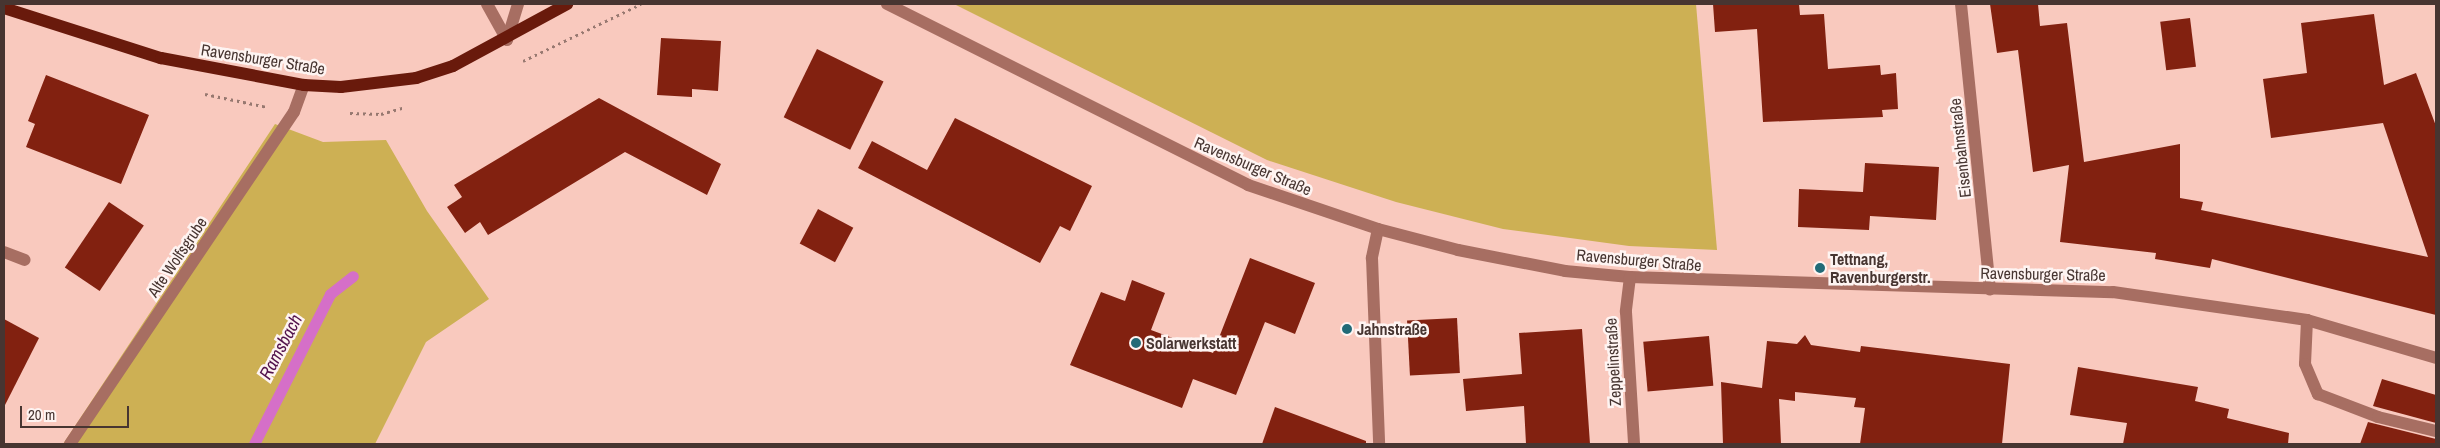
<!DOCTYPE html>
<meta charset="utf-8">
<style>
body{margin:0}
#map{position:relative;width:2440px;height:448px;overflow:hidden;background:#f9c9be;font-family:"Archivo Narrow",sans-serif}
div>[style]{position:absolute}
[style*='--x']{left:calc(var(--x)*1px);top:calc(var(--y)*1px);width:calc(var(--w)*1px);rotate:calc(var(--a)*1deg)}
.green>*{inset:0;background:#cdb054}
.stream>*{height:11px;margin:-5.5px;padding:0 5.5px;transform-origin:5.5px;border-radius:5.5px;background:#d56fc8}
.building>*{inset:0;background:#822110;transform-origin:0 0}
.path>*{height:3px;margin-top:-1.5px;transform-origin:0;background:repeating-linear-gradient(90deg,#977870 0 2.5px,transparent 0 6.5px)}
.minor>*{height:12px;margin:-6px;padding:0 6px;transform-origin:6px;border-radius:6px;background:#a76e62}
.major>*{height:12px;margin:-6px;padding:0 6px;transform-origin:6px;border-radius:6px;background:#691a0c}
.dots>*{width:14px;height:14px;translate:-50% -50%;box-sizing:border-box;border:2px solid #fef4f2;border-radius:50%}
span{translate:-50% -50%;white-space:nowrap;text-align:center;line-height:1.15;-webkit-text-stroke:5px #fef4f2;paint-order:stroke}
.street-label{font-size:16px;color:#473531}
.poi-label{font-size:16px;color:#473531;font-weight:700}
.left{translate:0 -50%;text-align:left}
.water-label{font-size:18px;color:#52124c;font-style:italic}
.frame{position:absolute;inset:0;border:5px solid #473531;pointer-events:none}
.scale{position:absolute;left:20px;top:406px;width:109px;height:22px;box-sizing:border-box;border:2px solid #473531;border-top:0;padding-left:6px;font-size:15px;line-height:18px;white-space:nowrap;color:#473531;-webkit-text-stroke:4px #fef4f2;paint-order:stroke}
</style>
<div id="map">
<div class="green">
<div style="clip-path:polygon(954px 4px,1696px 4px,1717px 250px,1629px 246px,1503px 229px,1396px 202px,1267px 160px)"></div>
<div style="clip-path:polygon(275px 124px,323px 142px,386px 140px,427px 211px,489px 299px,426px 342px,375px 444px,63px 444px)"></div>
</div>
<div class="stream">
<div style="--x:254;--y:444;--w:168;--a:-63.1"></div>
<div style="--x:330;--y:294;--w:29;--a:-38"></div>
</div>
<div class="building">
<div style="clip-path:polygon(1713px 4px,1799px 4px,1800px 15px,1824px 14px,1828px 69px,1880px 65px,1881px 75px,1896px 73px,1898px 109px,1882px 110px,1883px 117px,1763px 122px,1757px 29px,1715px 32px)"></div>
<div style="clip-path:polygon(1990px 4px,2038px 4px,2040px 26px,2067px 23px,2084px 162px,2180px 144px,2180px 198px,2203px 202px,2201px 210px,2428px 257px,2383px 123px,2271px 138px,2263px 79px,2307px 73px,2301px 23px,2374px 14px,2384px 85px,2416px 73px,2436px 126px,2436px 315px,2212px 259px,2210px 268px,2155px 259px,2156px 253px,2060px 242px,2069px 165px,2033px 172px,2018px 50px,1997px 53px)"></div>
<div style="left:2190px;top:18px;width:49px;height:30px;rotate:83deg"></div>
<div style="clip-path:polygon(661px 38px,721px 41px,718px 91px,692px 89px,692px 97px,657px 95px)"></div>
<div style="left:817px;top:49px;width:74px;height:76px;rotate:26deg"></div>
<div style="clip-path:polygon(46px 75px,149px 115px,121px 184px,26px 147px,35px 124px,28px 121px)"></div>
<div style="clip-path:polygon(599px 98px,721px 164px,707px 195px,625px 152px,488px 235px,480px 222px,465px 233px,447px 207px,462px 197px,454px 185px)"></div>
<div style="clip-path:polygon(955px 118px,1092px 186px,1070px 231px,1060px 226px,1040px 263px,858px 168px,872px 141px,927px 170px)"></div>
<div style="clip-path:polygon(1865px 163px,1939px 167px,1936px 220px,1870px 216px,1869px 230px,1798px 227px,1799px 189px,1863px 192px)"></div>
<div style="left:109px;top:202px;width:42px;height:79px;rotate:34deg"></div>
<div style="left:818px;top:209px;width:40px;height:39px;rotate:28deg"></div>
<div style="clip-path:polygon(1250px 258px,1315px 283px,1295px 334px,1265px 322px,1236px 395px,1193px 379px,1182px 408px,1070px 365px,1101px 292px,1125px 301px,1132px 280px,1165px 293px,1151px 330px,1213px 353px)"></div>
<div style="left:1457px;top:318px;width:55px;height:50px;rotate:87deg"></div>
<div style="clip-path:polygon(4px 319px,39px 338px,4px 407px)"></div>
<div style="clip-path:polygon(1582px 329px,1590px 444px,1526px 444px,1524px 406px,1466px 411px,1463px 379px,1522px 374px,1519px 333px)"></div>
<div style="clip-path:polygon(1805px 335px,1811px 345px,1860px 352px,1861px 346px,2010px 364px,2002px 444px,1860px 444px,1865px 408px,1854px 407px,1856px 398px,1795px 392px,1795px 401px,1779px 399px,1781px 444px,1723px 444px,1721px 382px,1762px 388px,1767px 341px,1797px 344px)"></div>
<div style="left:1709px;top:336px;width:50px;height:66px;rotate:85deg"></div>
<div style="clip-path:polygon(2078px 367px,2198px 387px,2195px 401px,2229px 409px,2227px 418px,2289px 433px,2288px 444px,2123px 444px,2127px 423px,2070px 415px)"></div>
<div style="clip-path:polygon(2382px 379px,2436px 395px,2436px 423px,2373px 406px)"></div>
<div style="clip-path:polygon(1275px 407px,1366px 441px,1366px 444px,1262px 444px)"></div>
<div style="clip-path:polygon(2368px 422px,2436px 439px,2436px 444px,2360px 444px)"></div>
</div>
<div class="path">
<div style="--x:523;--y:61;--w:131;--a:-25.8"></div>
<div style="--x:205;--y:94;--w:63;--a:11.8"></div>
<div style="--x:350;--y:113;--w:31;--a:2"></div>
<div style="--x:381;--y:114;--w:25;--a:-16"></div>
</div>
<div class="minor">
<div style="--x:487;--y:4;--w:41;--a:60.9"></div>
<div style="--x:887;--y:4;--w:404;--a:26.6"></div>
<div style="--x:1248;--y:185;--w:137;--a:18.7"></div>
<div style="--x:1378;--y:229;--w:83;--a:14.7"></div>
<div style="--x:1458;--y:250;--w:109;--a:11.1"></div>
<div style="--x:1565;--y:271;--w:65;--a:5.3"></div>
<div style="--x:1630;--y:277;--w:483;--a:1.8"></div>
<div style="--x:2113;--y:292;--w:196;--a:8.2"></div>
<div style="--x:2307;--y:320;--w:134;--a:16.4"></div>
<div style="--x:1961;--y:4;--w:287;--a:84.2"></div>
<div style="--x:507;--y:40;--w:38;--a:-73"></div>
<div style="--x:1378;--y:229;--w:30;--a:102"></div>
<div style="--x:1372;--y:258;--w:186;--a:87.8"></div>
<div style="--x:4;--y:252;--w:22;--a:21"></div>
<div style="--x:1630;--y:277;--w:35;--a:97"></div>
<div style="--x:1626;--y:312;--w:132;--a:86.5"></div>
<div style="--x:2307;--y:320;--w:44;--a:92.6"></div>
<div style="--x:2305;--y:364;--w:33;--a:67"></div>
<div style="--x:2318;--y:394;--w:64;--a:21"></div>
<div style="--x:2378;--y:417;--w:60;--a:13.6"></div>
<div style="--x:70;--y:444;--w:400;--a:-56"></div>
<div style="--x:294;--y:112;--w:29;--a:-70"></div>
</div>
<div class="major">
<div style="--x:4;--y:8;--w:165;--a:17.7"></div>
<div style="--x:161;--y:58;--w:146;--a:10.7"></div>
<div style="--x:304;--y:85;--w:37;--a:3"></div>
<div style="--x:341;--y:87;--w:76;--a:-6.8"></div>
<div style="--x:416;--y:78;--w:39;--a:-18"></div>
<div style="--x:453;--y:66;--w:130;--a:-28.5"></div>
</div>
<div class="dots">
<div style="left:1820px;top:268px;background:#226a77"></div>
<div style="left:1347px;top:329px;background:#226a77"></div>
<div style="left:1136px;top:343px;background:#226a77"></div>
</div>
<div class="street-label">
<span style="left:263px;top:59px;rotate:9deg">Ravensburger Straße</span>
<span style="left:1960px;top:148px;rotate:-96deg">Eisenbahnstraße</span>
<span style="left:1253px;top:166px;rotate:23deg">Ravensburger Straße</span>
<span style="left:177px;top:257px;rotate:-56deg">Alte Wolfsgrube</span>
<span style="left:1639px;top:260px;rotate:5deg">Ravensburger Straße</span>
<span style="left:2043px;top:274px;rotate:1deg">Ravensburger Straße</span>
<span style="left:1613px;top:362px;rotate:-93deg">Zeppelinstraße</span>
</div>
<div class="poi-label">
<span class="left" style="left:1830px;top:268px">Tettnang,<br>Ravenburgerstr.</span>
<span class="left" style="left:1357px;top:329px">Jahnstraße</span>
<span class="left" style="left:1146px;top:343px">Solarwerkstatt</span>
</div>
<div class="water-label">
<span style="left:281px;top:347px;rotate:-62deg">Ramsbach</span>
</div>
<div class="frame"></div>
<div class="scale">20 m</div>
</div>
